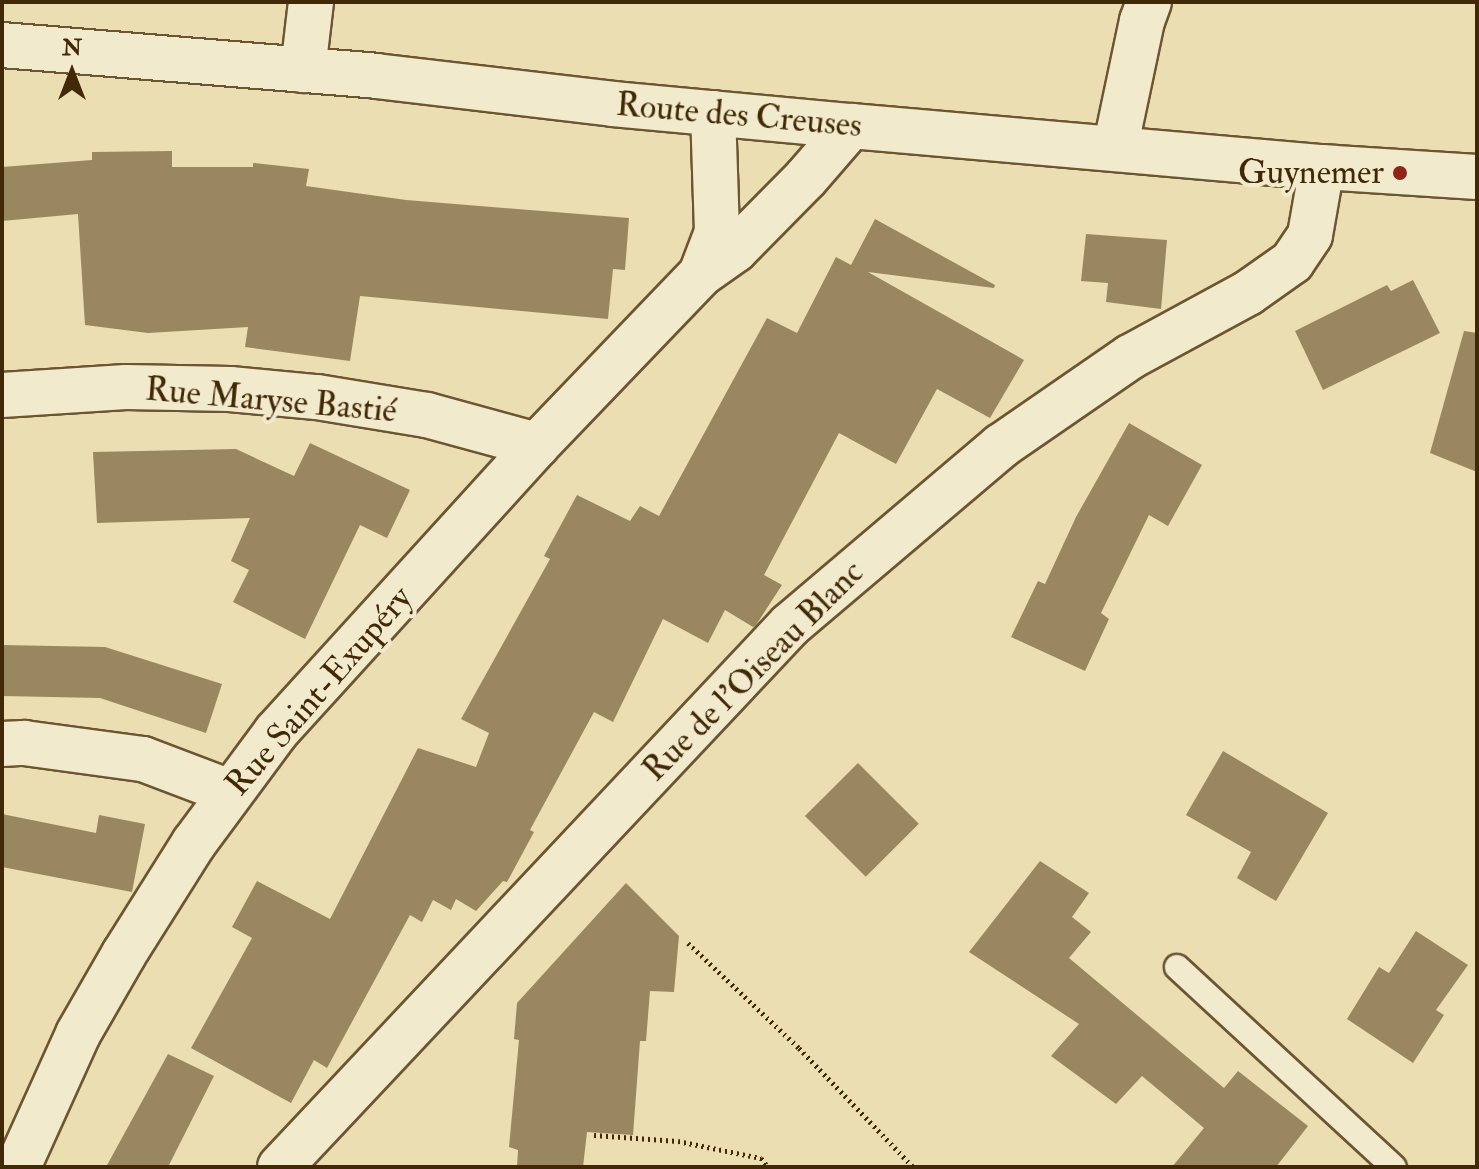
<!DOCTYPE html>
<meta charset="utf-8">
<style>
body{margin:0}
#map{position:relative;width:1479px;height:1169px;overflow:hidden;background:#ebdeb2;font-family:"IM FELL Double Pica",serif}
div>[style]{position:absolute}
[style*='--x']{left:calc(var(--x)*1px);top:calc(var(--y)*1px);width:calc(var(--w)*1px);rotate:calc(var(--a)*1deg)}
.building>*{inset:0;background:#998760;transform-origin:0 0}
.path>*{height:5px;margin-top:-2.5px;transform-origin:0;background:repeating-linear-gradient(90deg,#412908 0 2px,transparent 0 6px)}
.roads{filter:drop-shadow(2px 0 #6c5632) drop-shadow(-2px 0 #6c5632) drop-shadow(0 2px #6c5632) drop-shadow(0 -2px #6c5632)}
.service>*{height:24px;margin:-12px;padding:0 12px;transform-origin:12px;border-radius:12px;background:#f2eacd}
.minor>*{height:44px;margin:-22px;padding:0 22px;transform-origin:22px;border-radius:22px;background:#f2eacd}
.secondary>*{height:44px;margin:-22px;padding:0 22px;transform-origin:22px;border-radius:22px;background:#f2eacd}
.dots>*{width:22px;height:22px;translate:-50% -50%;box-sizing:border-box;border:4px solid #f2eacd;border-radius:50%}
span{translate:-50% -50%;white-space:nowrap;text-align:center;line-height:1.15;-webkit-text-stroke:8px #f2eacd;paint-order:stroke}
.street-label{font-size:34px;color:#412908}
.poi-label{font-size:34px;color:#412908}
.right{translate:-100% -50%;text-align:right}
.frame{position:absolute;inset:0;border:4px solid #412908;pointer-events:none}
.north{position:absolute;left:32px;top:32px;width:80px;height:80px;-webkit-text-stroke:6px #f2eacd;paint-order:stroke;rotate:0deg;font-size:22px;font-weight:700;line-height:32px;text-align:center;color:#412908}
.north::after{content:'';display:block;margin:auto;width:28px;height:36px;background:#412908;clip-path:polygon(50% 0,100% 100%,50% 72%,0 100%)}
</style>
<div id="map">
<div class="building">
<div style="clip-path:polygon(172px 151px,172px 167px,253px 167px,253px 163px,309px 169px,306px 186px,406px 200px,629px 218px,625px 270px,613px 269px,608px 319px,360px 296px,350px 361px,245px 347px,248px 327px,148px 333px,85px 325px,78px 214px,2px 221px,2px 167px,92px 160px,92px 152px)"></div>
<div style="clip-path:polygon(875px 219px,995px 285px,994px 288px,868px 272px,1024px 360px,990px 418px,937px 389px,896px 464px,839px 433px,764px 575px,782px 585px,756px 625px,753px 627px,725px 610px,708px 643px,663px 619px,613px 722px,594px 712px,530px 830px,534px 832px,507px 882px,503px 881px,476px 911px,456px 899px,451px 910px,433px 900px,422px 922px,410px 915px,327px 1068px,314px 1060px,291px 1103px,191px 1048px,252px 938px,232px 927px,257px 881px,330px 919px,418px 748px,476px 767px,489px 733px,461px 719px,550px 559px,544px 556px,577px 495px,630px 521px,640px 506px,659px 516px,767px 318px,797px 333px,836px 257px,851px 265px)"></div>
<div style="clip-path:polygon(1086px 234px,1167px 240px,1161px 309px,1106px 302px,1108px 283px,1081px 281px)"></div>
<div style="clip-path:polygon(1413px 280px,1440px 333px,1323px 390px,1295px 331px,1387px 285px,1391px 291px)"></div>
<div style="clip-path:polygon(1464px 331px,1477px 333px,1477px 472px,1430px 453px)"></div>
<div style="clip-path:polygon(1129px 423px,1202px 465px,1168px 526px,1149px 515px,1101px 613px,1109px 619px,1085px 671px,1011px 637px,1038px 581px,1045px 584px,1076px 517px)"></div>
<div style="clip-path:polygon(310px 443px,410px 490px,387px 538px,360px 525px,305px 639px,233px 602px,249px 570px,231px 561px,250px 518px,97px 523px,93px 452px,236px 449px,294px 476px)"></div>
<div style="clip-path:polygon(2px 645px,105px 647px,222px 684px,206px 733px,100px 698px,2px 696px)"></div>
<div style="clip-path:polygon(1223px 751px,1328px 813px,1276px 901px,1237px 878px,1251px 852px,1186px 815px)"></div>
<div style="left:858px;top:763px;width:86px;height:75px;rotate:45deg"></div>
<div style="clip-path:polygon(2px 814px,96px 833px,99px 815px,145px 824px,132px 892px,2px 867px)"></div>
<div style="clip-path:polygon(1040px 861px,1089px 893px,1072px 917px,1091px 932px,1069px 958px,1224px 1088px,1238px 1071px,1308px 1126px,1276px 1167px,1172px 1167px,1204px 1128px,1142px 1076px,1116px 1104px,1051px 1056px,1079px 1024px,969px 952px)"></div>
<div style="clip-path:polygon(626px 883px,679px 936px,674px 992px,650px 991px,646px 1041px,640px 1041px,633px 1135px,587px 1132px,583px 1167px,517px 1167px,518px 1150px,509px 1147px,519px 1040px,514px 1039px,517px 1003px)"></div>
<div style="clip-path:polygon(1416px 931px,1468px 965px,1436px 1010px,1444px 1015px,1413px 1063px,1347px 1019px,1379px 967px,1389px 973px)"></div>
<div style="clip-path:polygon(168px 1054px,214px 1076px,168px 1167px,106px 1167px)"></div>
</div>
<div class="path">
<div style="--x:688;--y:943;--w:153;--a:43.4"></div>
<div style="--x:799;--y:1048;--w:165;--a:46.2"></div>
<div style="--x:594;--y:1135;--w:84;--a:4.1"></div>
<div style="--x:678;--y:1141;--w:85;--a:11.6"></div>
<div style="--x:761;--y:1158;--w:11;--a:52"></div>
</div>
<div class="roads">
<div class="service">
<div style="--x:1177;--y:967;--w:295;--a:42.7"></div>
</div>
<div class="minor">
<div style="--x:303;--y:70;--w:68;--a:-83.3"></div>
<div style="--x:1115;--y:149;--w:131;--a:-78.1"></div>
<div style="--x:1142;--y:21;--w:20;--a:-70"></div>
<div style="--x:701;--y:274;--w:45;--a:-69.1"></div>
<div style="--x:717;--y:232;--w:119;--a:-91.9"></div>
<div style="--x:2;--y:395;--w:124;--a:-3.7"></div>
<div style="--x:126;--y:387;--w:104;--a:1.1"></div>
<div style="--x:230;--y:389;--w:87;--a:5.3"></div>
<div style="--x:317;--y:397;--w:111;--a:9.3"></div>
<div style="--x:427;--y:415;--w:114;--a:15.3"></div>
<div style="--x:2;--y:744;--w:22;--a:-3"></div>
<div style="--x:24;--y:743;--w:120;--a:7.7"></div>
<div style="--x:143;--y:759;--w:93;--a:20.8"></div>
<div style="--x:18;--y:1167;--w:146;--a:-65.7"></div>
<div style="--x:78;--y:1034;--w:92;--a:-60.1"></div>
<div style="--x:124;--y:954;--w:131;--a:-57.8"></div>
<div style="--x:194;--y:843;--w:138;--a:-53.5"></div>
<div style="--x:276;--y:732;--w:388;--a:-47.7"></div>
<div style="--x:537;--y:445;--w:237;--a:-46.2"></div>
<div style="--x:701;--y:274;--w:42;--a:-35.2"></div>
<div style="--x:735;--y:250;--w:101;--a:-45.4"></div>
<div style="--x:806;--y:178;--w:69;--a:-49.1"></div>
<div style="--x:280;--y:1167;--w:744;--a:-46.74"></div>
<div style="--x:790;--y:625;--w:277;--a:-40.3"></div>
<div style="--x:1001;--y:446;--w:157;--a:-34.6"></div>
<div style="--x:1130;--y:357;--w:134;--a:-28.5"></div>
<div style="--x:1248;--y:293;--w:54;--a:-35.2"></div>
<div style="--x:1292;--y:262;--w:32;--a:-56"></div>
<div style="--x:1310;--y:235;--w:69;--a:-80"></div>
</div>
<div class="secondary">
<div style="--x:2;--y:45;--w:375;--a:4.7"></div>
<div style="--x:376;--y:76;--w:239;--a:6.7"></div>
<div style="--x:613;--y:104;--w:239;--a:5.3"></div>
<div style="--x:851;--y:126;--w:473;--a:5"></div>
<div style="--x:1322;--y:167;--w:155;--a:3.7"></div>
</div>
</div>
<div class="dots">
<div style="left:1400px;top:173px;background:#8f2418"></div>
</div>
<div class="street-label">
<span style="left:739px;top:115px;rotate:5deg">Route des Creuses</span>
<span style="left:271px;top:400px;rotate:5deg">Rue Maryse Bastié</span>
<span style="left:753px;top:671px;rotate:-45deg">Rue de l'Oiseau Blanc</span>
<span style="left:319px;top:691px;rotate:-49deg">Rue Saint-Exupéry</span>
</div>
<div class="poi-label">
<span class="right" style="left:1384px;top:173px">Guynemer</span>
</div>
<div class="frame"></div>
<div class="north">N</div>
</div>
